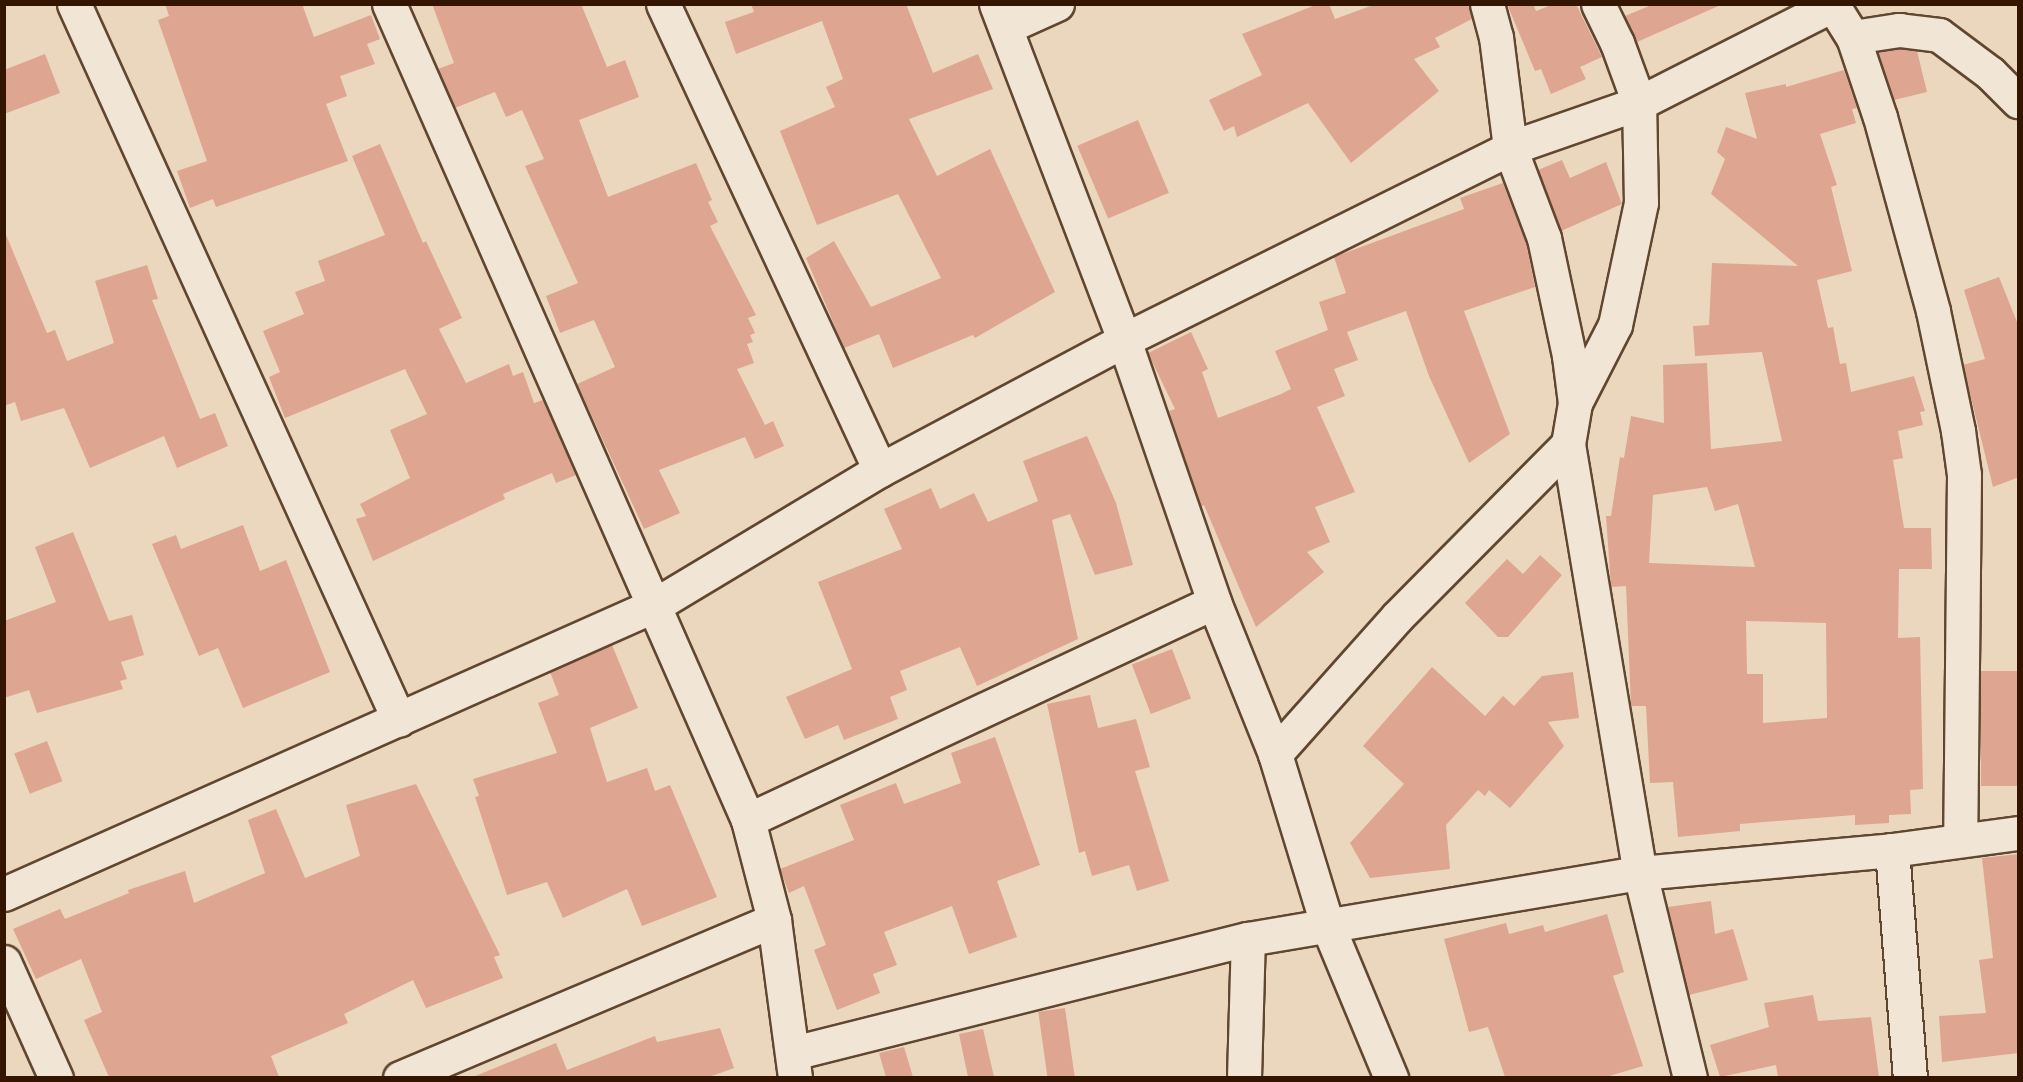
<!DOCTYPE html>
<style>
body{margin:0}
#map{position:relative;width:2023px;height:1082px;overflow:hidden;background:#ead7be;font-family:"Sorts Mill Goudy",serif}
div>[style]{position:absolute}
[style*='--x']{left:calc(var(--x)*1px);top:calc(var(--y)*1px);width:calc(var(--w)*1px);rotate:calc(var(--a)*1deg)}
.building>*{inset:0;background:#dea690;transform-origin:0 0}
.roads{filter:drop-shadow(2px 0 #614630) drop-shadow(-2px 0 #614630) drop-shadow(0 2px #614630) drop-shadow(0 -2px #614630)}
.minor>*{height:33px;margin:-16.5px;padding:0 16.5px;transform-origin:16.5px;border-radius:16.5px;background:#f1e5d5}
span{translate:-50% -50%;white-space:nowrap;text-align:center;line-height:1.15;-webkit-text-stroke:6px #f1e5d5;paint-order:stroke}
.frame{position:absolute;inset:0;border:6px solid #331501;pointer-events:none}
</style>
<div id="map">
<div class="building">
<div style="clip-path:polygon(165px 4px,302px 4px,314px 37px,371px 15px,380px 39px,367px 44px,375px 64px,340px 76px,347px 96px,326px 104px,348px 161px,216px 207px,213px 199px,190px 208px,177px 171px,207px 161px,158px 20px,169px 16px)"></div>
<div style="clip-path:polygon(432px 4px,581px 4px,607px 67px,625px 60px,639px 97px,579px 120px,608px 197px,696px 163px,712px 200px,708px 202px,718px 222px,710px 226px,756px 315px,748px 318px,755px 333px,750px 335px,753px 342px,747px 344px,754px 363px,737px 369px,765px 425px,773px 421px,784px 446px,755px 459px,745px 437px,659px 470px,680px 513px,644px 529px,577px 384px,615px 367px,594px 320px,560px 333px,546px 296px,578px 283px,525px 166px,544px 159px,522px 110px,506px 117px,495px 92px,455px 108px,438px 69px,454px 63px)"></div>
<div style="clip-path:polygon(751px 4px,906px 4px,933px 73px,978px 54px,993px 89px,909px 119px,937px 176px,990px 149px,1055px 292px,975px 338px,973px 335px,893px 368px,879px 334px,844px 348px,806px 258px,834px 241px,871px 307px,941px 278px,898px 194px,817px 225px,780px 131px,835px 107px,826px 87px,843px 79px,822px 21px,736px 54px,725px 22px,754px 12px)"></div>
<div style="clip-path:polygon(1318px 4px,1329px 4px,1335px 19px,1376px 4px,1469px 4px,1472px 19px,1435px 38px,1440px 47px,1414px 59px,1439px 91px,1351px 163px,1308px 103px,1237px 137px,1234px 126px,1224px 131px,1209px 100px,1262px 75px,1242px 34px)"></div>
<div style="clip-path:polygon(1507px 4px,1533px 4px,1536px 11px,1554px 4px,1576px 4px,1602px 57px,1580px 67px,1586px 79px,1551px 94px,1541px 69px,1535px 71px)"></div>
<div style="clip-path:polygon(1619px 4px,1625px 16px,1654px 4px,1723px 4px,1637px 42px)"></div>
<div style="clip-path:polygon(1899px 49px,1917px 51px,1927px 92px,1894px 100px,1878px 52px)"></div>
<div style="clip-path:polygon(45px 54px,60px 93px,4px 114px,4px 70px)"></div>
<div style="clip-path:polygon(evenodd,1844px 70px,1857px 108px,1852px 109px,1856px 123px,1820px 134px,1837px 185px,1831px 187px,1852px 271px,1817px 280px,1828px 328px,1833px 327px,1840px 364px,1846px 363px,1851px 392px,1914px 376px,1925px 411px,1920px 412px,1923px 425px,1898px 431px,1903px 458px,1893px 460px,1904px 528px,1931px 528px,1932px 569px,1899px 569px,1898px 638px,1920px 637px,1923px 789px,1910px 790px,1911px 814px,1889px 815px,1889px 823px,1855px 825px,1855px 815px,1740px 824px,1740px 831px,1678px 837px,1673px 782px,1650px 783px,1646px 706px,1631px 706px,1626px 586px,1611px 587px,1606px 516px,1611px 516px,1620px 457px,1624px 458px,1631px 416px,1664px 423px,1663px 365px,1707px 363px,1711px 449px,1782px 441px,1762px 352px,1695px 356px,1693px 326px,1709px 325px,1712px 263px,1798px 266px,1711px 194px,1725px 159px,1717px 152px,1726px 127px,1757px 139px,1745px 93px,1786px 84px,1786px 87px,1844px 70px,1707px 487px,1715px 511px,1738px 504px,1755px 567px,1649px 563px,1653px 495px,1707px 487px,1844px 70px,1746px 621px,1826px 623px,1827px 718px,1763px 723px,1763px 674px,1747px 674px,1746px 621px)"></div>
<div style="left:1138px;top:120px;width:79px;height:66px;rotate:67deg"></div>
<div style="clip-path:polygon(380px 144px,423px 243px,426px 241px,462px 318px,439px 329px,466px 383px,509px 364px,513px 376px,523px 372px,534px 403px,543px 400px,576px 475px,556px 483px,552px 473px,503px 494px,505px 499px,373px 561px,356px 519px,366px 516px,360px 504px,410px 478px,390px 430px,427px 414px,405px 369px,285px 418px,269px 377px,280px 372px,263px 331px,304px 314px,295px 292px,325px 281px,318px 261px,385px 235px,352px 156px)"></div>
<div style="clip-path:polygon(1562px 160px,1570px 178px,1606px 162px,1622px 204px,1561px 231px,1538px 170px)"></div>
<div style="clip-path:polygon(1503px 183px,1526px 243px,1535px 287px,1464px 311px,1510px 434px,1469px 463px,1429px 376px,1406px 311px,1347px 332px,1358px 360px,1334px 369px,1345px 396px,1317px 407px,1355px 492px,1315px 507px,1330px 542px,1307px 552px,1324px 572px,1256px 627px,1204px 505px,1201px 507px,1169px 411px,1175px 409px,1148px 353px,1191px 332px,1208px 369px,1202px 372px,1218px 418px,1281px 394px,1291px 389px,1275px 351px,1328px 330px,1319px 302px,1346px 293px,1334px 257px,1464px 209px,1460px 198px)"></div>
<div style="clip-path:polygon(4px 230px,47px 333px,55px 330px,67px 361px,114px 343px,95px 281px,147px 265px,158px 299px,152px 300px,200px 419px,215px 413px,228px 446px,177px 468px,164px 436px,90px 468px,64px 408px,21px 421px,15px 402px,4px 406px)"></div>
<div style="clip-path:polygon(1999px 277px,2019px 327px,2019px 477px,1993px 487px,1963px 365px,1985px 359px,1964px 290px)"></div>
<div style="clip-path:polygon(1087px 436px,1116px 503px,1133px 565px,1095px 575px,1070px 514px,1052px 520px,1078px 639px,977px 686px,960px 647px,900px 671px,907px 690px,890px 697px,898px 719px,844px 740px,838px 725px,805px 739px,786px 697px,852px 669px,818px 582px,902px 549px,884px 509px,931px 488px,940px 509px,974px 493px,988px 522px,1038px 501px,1023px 461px)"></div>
<div style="clip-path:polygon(243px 525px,260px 571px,286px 560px,330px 672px,243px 708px,218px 648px,199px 656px,152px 544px,176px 535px,181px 549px)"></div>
<div style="clip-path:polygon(73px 532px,109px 621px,132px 615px,144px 655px,121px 662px,127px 679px,120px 681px,123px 689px,37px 713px,29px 690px,4px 698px,4px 621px,56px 602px,35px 547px)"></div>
<div style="clip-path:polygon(1540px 555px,1562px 575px,1508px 637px,1498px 637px,1465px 603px,1507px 559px,1523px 574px)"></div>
<div style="clip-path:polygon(612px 645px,638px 708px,590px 728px,607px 782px,647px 768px,655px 791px,670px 785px,717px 897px,642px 926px,627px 889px,563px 918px,547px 882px,507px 895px,475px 797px,479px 796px,473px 779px,557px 753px,538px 703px,559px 695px,550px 672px)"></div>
<div style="left:1172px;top:649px;width:53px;height:43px;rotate:69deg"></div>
<div style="clip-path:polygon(1432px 667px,1485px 716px,1503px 696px,1514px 706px,1542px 676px,1573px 672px,1579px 718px,1548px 722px,1564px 746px,1510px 808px,1489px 790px,1485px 796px,1478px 790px,1446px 825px,1450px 869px,1370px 878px,1350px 843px,1404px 784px,1363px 746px)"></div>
<div style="left:2019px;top:671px;width:115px;height:38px;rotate:90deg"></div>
<div style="clip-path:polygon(1090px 695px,1098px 728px,1136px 719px,1150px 767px,1135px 771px,1169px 881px,1137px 891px,1129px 865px,1092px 876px,1085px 851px,1079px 853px,1047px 704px)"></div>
<div style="clip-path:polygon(995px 737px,1040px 865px,997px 881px,1017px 937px,969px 954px,952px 906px,884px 932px,897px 965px,873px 974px,880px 993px,837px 1010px,814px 950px,826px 945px,804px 886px,789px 893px,780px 869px,854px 840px,840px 805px,896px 783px,904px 804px,961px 783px,951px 753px)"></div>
<div style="left:47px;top:741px;width:43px;height:35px;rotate:69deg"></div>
<div style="clip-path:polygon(416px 784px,500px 955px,494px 957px,503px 978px,426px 1008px,413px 980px,344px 1014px,348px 1023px,271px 1056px,279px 1077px,109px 1077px,84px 1020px,102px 1012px,81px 959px,36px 979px,13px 929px,60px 909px,65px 919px,129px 893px,128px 890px,185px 871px,194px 903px,265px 873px,248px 820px,276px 809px,305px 878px,360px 856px,346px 805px)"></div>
<div style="clip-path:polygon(2019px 854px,2019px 1053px,1942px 1062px,1939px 1016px,1986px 1013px,1979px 960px,1993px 958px,1982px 858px)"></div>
<div style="clip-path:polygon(1711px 901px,1715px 934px,1733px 929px,1748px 980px,1689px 995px,1668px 907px)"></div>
<div style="clip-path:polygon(1607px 914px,1624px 972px,1613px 976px,1643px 1066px,1606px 1077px,1505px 1077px,1488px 1027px,1469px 1032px,1444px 939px,1506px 923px,1509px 934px,1543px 925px,1545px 932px)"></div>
<div style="clip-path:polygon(1813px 995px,1818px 1021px,1871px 1017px,1879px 1077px,1778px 1077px,1776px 1065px,1720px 1077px,1710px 1045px,1769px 1027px,1764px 1003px)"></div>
<div style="left:1065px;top:1008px;width:70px;height:27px;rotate:82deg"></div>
<div style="clip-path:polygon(720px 1028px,734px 1068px,709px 1077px,473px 1077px,556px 1043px,567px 1070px,655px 1036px,657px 1042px)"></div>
<div style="clip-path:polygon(983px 1029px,994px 1077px,968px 1077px,959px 1034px)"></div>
<div style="clip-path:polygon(904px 1047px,913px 1077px,886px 1077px,879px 1053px)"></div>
</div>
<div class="roads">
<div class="minor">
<div style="--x:74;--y:4;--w:786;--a:65.59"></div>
<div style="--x:389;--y:4;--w:891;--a:66.25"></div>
<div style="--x:748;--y:820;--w:103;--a:75.4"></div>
<div style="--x:774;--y:920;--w:159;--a:82.4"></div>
<div style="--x:663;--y:4;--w:514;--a:65.03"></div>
<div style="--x:996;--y:4;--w:360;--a:69.1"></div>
<div style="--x:1124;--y:340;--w:277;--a:71"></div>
<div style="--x:1214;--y:602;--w:164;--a:68.1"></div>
<div style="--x:1275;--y:754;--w:178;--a:73"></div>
<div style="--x:1327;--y:924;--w:167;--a:67.4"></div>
<div style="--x:1487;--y:4;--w:34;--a:75"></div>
<div style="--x:1496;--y:37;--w:112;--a:82.8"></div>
<div style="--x:1510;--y:148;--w:96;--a:69.3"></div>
<div style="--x:1544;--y:238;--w:121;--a:78"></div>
<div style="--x:1569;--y:356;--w:47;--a:82.7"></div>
<div style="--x:1832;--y:4;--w:39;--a:58"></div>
<div style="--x:1853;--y:37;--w:84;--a:71.4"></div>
<div style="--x:1880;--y:117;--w:201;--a:74.7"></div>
<div style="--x:1933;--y:311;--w:123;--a:78.2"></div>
<div style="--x:1958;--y:431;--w:44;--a:82.2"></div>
<div style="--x:1964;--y:475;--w:365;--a:90.6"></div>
<div style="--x:1006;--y:27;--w:56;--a:-24.3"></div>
<div style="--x:1853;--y:37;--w:47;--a:-8.7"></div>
<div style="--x:1899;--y:30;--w:40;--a:7.1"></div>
<div style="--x:1939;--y:35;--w:64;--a:36.7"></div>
<div style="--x:1990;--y:73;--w:40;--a:45"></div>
<div style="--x:1568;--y:444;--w:435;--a:80.5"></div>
<div style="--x:1640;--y:873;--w:211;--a:76.3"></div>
<div style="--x:1275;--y:754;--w:183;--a:-48.3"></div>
<div style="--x:1397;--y:617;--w:243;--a:-45.3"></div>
<div style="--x:1568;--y:444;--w:42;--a:-80.3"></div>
<div style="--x:1575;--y:403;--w:88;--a:-62.9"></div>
<div style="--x:1615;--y:325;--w:125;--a:-78"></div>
<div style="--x:1641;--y:203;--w:100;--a:-91.1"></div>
<div style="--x:1639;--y:103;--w:64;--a:-110.1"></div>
<div style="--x:1617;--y:43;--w:43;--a:-116"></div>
<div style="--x:748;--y:820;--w:514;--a:-25.07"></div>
<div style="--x:1892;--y:850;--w:229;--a:85.5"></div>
<div style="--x:4;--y:894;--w:712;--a:-23.94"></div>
<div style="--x:655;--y:605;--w:262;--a:-31"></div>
<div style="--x:880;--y:470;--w:276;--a:-28"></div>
<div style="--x:1124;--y:340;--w:431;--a:-26.4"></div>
<div style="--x:1510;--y:148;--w:137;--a:-19.2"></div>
<div style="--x:1639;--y:103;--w:219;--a:-26.9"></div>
<div style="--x:4;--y:962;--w:127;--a:65.9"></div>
<div style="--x:793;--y:1053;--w:469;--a:-14.1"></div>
<div style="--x:400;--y:1078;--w:406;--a:-22.9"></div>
<div style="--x:1244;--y:1078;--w:139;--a:-88.4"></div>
<div style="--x:1248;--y:939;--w:398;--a:-9.6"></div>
<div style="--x:1640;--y:873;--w:253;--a:-5.2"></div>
<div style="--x:1892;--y:850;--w:127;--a:-7.7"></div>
</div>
</div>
<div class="frame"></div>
</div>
